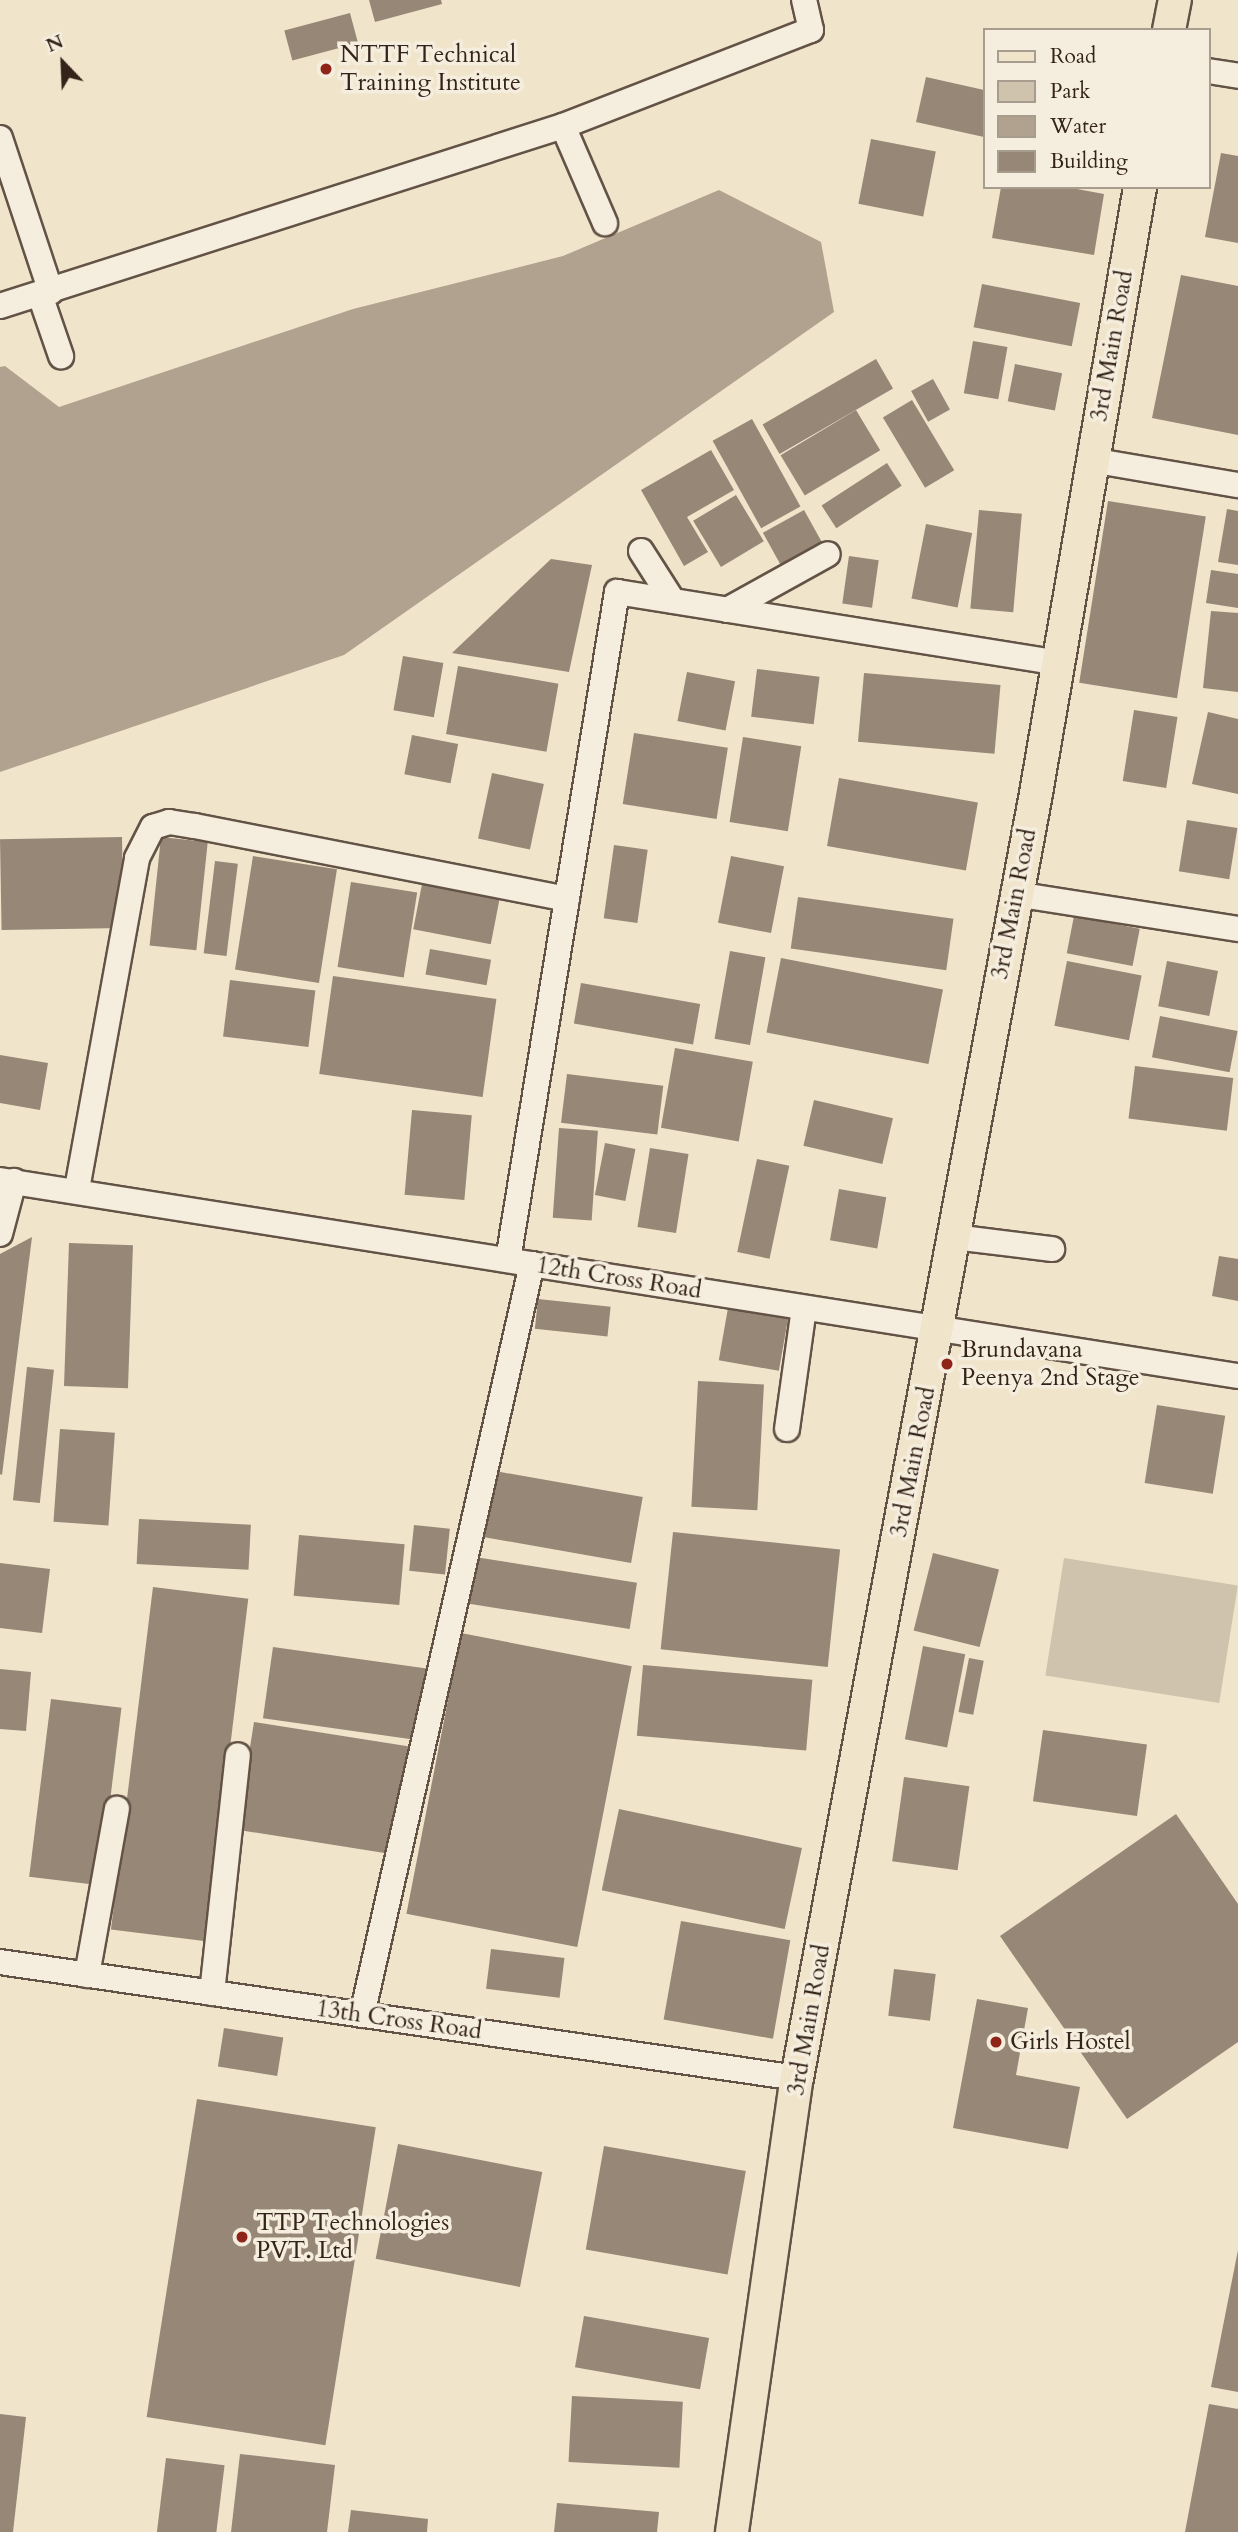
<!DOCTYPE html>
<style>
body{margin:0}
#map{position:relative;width:1238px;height:2532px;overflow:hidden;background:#f0e4cb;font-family:Cardo,serif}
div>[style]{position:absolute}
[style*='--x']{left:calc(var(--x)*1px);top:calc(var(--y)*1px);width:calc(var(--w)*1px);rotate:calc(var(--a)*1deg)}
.green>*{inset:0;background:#d0c3ad;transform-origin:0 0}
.water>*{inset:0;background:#b0a28e}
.building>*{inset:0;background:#968776;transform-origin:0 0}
.roads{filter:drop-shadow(2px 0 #635346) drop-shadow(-2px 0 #635346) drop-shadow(0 2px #635346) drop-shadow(0 -2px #635346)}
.minor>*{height:24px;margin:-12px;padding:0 12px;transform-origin:12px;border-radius:12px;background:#f5eddd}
.major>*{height:32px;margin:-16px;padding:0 16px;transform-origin:16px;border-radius:16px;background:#f0e4cb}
.dots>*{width:19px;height:19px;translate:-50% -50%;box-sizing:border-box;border:4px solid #f5eddd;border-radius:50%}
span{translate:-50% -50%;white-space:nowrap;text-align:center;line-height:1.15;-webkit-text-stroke:7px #f5eddd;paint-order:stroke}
.poi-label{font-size:24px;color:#342319}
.left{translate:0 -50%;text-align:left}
.street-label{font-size:24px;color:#342319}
.legend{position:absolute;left:983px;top:28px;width:228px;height:161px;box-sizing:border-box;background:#f5eddd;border:2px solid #a89c8f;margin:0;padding:9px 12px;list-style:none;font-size:21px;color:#342319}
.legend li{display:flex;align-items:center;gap:14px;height:35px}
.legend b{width:35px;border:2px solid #a89c8f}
.north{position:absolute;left:28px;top:28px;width:70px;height:70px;-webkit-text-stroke:5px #f5eddd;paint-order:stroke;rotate:337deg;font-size:19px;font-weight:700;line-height:28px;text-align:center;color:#342319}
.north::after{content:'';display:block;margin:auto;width:24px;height:32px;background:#342319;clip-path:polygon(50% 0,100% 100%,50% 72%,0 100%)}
</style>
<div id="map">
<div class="green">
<div style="left:1064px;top:1558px;width:176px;height:119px;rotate:9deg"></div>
</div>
<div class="water">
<div style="clip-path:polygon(719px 190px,821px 242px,834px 312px,344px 655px,0 772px,0 367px,5px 366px,59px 407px,353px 309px,563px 256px)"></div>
</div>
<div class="building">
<div style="clip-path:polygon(369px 0,441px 0,442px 4px,375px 22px)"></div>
<div style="left:350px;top:13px;width:31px;height:68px;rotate:75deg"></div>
<div style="clip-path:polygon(926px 77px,984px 90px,984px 137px,916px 122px)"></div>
<div style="left:871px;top:139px;width:66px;height:66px;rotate:11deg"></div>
<div style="clip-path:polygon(1221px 153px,1238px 156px,1238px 243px,1205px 237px)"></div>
<div style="clip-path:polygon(1001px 187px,1066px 187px,1104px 194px,1094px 255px,992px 238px)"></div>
<div style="clip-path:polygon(1181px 275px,1238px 286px,1238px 435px,1152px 418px)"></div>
<div style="left:982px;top:284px;width:100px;height:44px;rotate:11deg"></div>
<div style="left:973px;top:341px;width:35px;height:53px;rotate:10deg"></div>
<div style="left:876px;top:359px;width:34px;height:131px;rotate:60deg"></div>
<div style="left:1015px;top:364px;width:48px;height:38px;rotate:11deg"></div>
<div style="left:933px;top:379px;width:35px;height:25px;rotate:61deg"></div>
<div style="left:912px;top:400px;width:82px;height:34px;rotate:59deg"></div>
<div style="left:856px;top:410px;width:47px;height:88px;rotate:59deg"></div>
<div style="left:752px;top:419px;width:100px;height:45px;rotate:61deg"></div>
<div style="clip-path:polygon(711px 450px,734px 490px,687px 517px,708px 552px,684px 566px,641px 490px)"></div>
<div style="left:887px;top:463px;width:27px;height:78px;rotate:57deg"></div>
<div style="left:736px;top:495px;width:54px;height:50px;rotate:59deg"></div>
<div style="left:1108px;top:501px;width:99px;height:184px;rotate:9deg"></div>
<div style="clip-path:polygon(1227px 509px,1238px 511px,1238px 565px,1218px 562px)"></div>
<div style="left:804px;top:510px;width:41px;height:47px;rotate:61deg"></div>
<div style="left:979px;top:510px;width:43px;height:99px;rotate:5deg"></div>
<div style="left:926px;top:524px;width:47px;height:76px;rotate:11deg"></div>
<div style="left:849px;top:556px;width:30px;height:48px;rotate:8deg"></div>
<div style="clip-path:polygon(551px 559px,592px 565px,569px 672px,452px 653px)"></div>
<div style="clip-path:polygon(1211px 570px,1238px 574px,1238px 608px,1206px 603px)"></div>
<div style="clip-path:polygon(1211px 611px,1238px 613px,1238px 692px,1203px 688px)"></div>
<div style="left:403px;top:656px;width:41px;height:55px;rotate:10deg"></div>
<div style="left:458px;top:666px;width:102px;height:69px;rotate:10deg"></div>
<div style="left:757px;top:669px;width:63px;height:48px;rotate:7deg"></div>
<div style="left:687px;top:672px;width:49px;height:50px;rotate:11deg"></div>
<div style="left:864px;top:673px;width:137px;height:69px;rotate:5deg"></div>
<div style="left:1134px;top:710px;width:44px;height:72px;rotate:9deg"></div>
<div style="clip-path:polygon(1208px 712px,1238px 719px,1238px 794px,1192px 784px)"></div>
<div style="left:634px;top:733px;width:95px;height:72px;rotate:9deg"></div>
<div style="left:412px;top:735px;width:47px;height:40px;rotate:11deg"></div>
<div style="left:743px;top:737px;width:59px;height:86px;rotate:9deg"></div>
<div style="left:492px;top:773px;width:53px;height:67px;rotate:12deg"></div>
<div style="left:839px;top:778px;width:141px;height:69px;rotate:10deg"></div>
<div style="left:1187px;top:820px;width:51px;height:52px;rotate:9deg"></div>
<div style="left:122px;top:837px;width:91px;height:122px;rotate:89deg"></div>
<div style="left:161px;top:837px;width:47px;height:109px;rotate:6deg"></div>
<div style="left:614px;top:845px;width:34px;height:74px;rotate:8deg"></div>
<div style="left:253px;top:856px;width:85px;height:115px;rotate:9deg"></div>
<div style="left:731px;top:856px;width:54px;height:68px;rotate:11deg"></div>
<div style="left:215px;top:861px;width:23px;height:93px;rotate:7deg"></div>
<div style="left:351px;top:882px;width:67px;height:86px;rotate:9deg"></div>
<div style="left:422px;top:884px;width:79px;height:46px;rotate:11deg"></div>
<div style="left:798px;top:897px;width:157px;height:52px;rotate:8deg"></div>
<div style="left:1074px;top:916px;width:67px;height:38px;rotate:11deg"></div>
<div style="left:430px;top:949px;width:62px;height:26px;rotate:10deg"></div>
<div style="left:730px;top:951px;width:36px;height:89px;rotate:10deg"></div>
<div style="left:781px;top:958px;width:165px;height:76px;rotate:11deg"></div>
<div style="left:1067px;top:961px;width:76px;height:66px;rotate:11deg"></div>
<div style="left:1167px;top:961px;width:52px;height:46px;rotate:11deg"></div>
<div style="left:333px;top:976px;width:165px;height:99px;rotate:8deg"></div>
<div style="left:230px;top:980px;width:86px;height:57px;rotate:7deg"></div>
<div style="left:581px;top:983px;width:121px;height:41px;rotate:10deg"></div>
<div style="left:1160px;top:1016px;width:79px;height:42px;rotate:11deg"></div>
<div style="left:675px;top:1048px;width:79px;height:81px;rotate:10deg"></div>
<div style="clip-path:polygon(0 1055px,48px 1063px,40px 1110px,0 1103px)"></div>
<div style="left:1135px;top:1066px;width:99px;height:53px;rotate:7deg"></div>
<div style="left:567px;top:1074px;width:97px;height:49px;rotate:7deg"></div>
<div style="left:814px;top:1100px;width:81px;height:47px;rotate:13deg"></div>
<div style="left:412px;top:1110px;width:60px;height:85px;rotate:5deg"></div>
<div style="left:559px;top:1128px;width:39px;height:90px;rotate:4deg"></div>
<div style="left:605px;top:1143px;width:31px;height:53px;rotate:11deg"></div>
<div style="left:650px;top:1148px;width:39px;height:80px;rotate:9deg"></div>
<div style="left:757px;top:1159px;width:33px;height:95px;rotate:12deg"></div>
<div style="left:839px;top:1189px;width:48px;height:52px;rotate:10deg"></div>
<div style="clip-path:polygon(32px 1237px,2px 1475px,0 1474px,0 1254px)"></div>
<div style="left:69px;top:1243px;width:64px;height:143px;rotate:2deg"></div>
<div style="clip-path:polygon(1219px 1256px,1238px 1259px,1238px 1301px,1212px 1296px)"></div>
<div style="left:538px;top:1299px;width:73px;height:30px;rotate:6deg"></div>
<div style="left:728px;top:1308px;width:61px;height:53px;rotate:10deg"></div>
<div style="left:27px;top:1367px;width:27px;height:134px;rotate:6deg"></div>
<div style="left:698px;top:1381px;width:66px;height:126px;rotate:3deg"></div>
<div style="left:1157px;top:1405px;width:69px;height:79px;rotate:9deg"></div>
<div style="left:60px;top:1429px;width:55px;height:93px;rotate:4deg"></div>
<div style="left:495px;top:1471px;width:150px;height:67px;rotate:10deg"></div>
<div style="left:139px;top:1519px;width:112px;height:45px;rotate:3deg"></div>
<div style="left:414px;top:1525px;width:36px;height:46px;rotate:6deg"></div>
<div style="left:673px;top:1532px;width:168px;height:118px;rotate:6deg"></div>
<div style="left:299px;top:1535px;width:106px;height:61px;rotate:5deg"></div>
<div style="left:933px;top:1553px;width:68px;height:80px;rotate:14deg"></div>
<div style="left:475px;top:1557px;width:164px;height:47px;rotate:9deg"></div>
<div style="clip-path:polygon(0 1563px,50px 1569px,42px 1633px,0 1628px)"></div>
<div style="left:153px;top:1587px;width:96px;height:345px;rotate:7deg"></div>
<div style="left:461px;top:1633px;width:174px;height:286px;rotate:11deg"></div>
<div style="left:923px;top:1646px;width:43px;height:95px;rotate:11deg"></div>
<div style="left:273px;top:1647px;width:157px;height:72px;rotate:8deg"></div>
<div style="left:969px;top:1658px;width:15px;height:55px;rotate:11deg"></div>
<div style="left:643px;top:1665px;width:170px;height:71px;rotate:5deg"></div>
<div style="clip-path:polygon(0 1669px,31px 1672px,26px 1731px,0 1729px)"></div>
<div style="left:51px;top:1699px;width:71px;height:179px;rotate:7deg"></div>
<div style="left:254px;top:1722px;width:159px;height:109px;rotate:9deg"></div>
<div style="left:1043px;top:1730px;width:105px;height:72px;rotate:8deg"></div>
<div style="left:904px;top:1777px;width:66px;height:85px;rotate:8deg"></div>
<div style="left:619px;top:1809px;width:187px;height:83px;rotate:12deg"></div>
<div style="clip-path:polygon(1176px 1814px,1238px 1904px,1238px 2042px,1127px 2119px,1000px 1936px)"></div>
<div style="left:681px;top:1921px;width:111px;height:100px;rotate:10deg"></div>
<div style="left:491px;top:1949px;width:74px;height:40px;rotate:7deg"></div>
<div style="left:894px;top:1969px;width:42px;height:47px;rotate:7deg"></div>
<div style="clip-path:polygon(977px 1999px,1028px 2008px,1016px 2075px,1080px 2087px,1068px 2149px,953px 2128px)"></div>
<div style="left:224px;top:2028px;width:60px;height:39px;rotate:9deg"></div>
<div style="left:197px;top:2099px;width:181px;height:322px;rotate:9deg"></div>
<div style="left:398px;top:2144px;width:147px;height:117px;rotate:11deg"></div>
<div style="left:604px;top:2146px;width:144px;height:105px;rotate:10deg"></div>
<div style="clip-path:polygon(1238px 2250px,1238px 2392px,1211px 2387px)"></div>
<div style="left:584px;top:2316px;width:127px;height:52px;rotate:10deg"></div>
<div style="left:572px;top:2396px;width:111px;height:66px;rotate:3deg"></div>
<div style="clip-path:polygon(1209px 2404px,1238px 2409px,1238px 2532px,1185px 2532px)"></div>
<div style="clip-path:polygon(0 2414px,26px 2417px,13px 2532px,0 2532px)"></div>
<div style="clip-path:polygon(240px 2454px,335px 2465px,327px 2532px,231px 2532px)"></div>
<div style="left:166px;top:2458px;width:59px;height:75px;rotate:7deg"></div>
<div style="clip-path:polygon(557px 2503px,659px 2512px,657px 2532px,554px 2532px)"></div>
<div style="clip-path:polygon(351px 2510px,428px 2519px,427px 2532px,348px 2532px)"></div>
</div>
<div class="roads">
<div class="minor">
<div style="--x:1208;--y:71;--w:30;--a:9"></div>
<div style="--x:563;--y:126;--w:106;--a:66.6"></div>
<div style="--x:0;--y:138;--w:162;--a:71.7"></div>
<div style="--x:40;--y:295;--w:65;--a:71"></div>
<div style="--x:0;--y:306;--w:591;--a:-17.73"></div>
<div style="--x:563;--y:126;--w:266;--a:-21.2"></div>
<div style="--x:811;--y:30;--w:31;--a:-103"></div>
<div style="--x:1091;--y:460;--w:149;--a:9.7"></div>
<div style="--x:641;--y:551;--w:59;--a:57.4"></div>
<div style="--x:727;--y:610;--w:115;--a:-29"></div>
<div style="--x:1015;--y:894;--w:226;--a:8.9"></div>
<div style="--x:0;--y:1180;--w:1253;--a:9"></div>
<div style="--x:77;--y:1189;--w:336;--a:-79.7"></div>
<div style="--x:137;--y:858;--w:35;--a:-63"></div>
<div style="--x:153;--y:827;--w:17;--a:-17"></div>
<div style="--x:169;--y:822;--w:26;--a:9"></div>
<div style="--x:195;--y:826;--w:379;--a:11.1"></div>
<div style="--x:0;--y:1234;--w:55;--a:-75.2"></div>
<div style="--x:954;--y:1237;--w:99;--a:7"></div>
<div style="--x:508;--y:1260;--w:677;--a:-80.73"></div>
<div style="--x:617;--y:592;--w:445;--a:9.1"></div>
<div style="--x:787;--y:1429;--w:122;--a:-82"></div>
<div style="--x:0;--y:1962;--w:805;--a:8.28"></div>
<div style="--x:87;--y:1975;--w:169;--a:-79.8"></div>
<div style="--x:212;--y:1993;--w:239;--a:-83.8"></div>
<div style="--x:362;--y:2015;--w:770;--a:-77.25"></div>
</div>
<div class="major">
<div style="--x:1169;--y:30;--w:31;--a:-79"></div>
<div style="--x:732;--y:2532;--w:459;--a:-81.9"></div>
<div style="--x:797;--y:2078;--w:1301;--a:-79.46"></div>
<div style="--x:1035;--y:799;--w:621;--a:-80.26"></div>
</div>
</div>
<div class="dots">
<div style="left:326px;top:69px;background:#8f2418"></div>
<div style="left:947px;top:1364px;background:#8f2418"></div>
<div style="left:996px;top:2042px;background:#8f2418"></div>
<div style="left:242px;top:2237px;background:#8f2418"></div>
</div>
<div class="poi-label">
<span class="left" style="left:340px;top:69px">NTTF Technical<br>Training Institute</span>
<span class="left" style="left:961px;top:1364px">Brundavana<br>Peenya 2nd Stage</span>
<span class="left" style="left:1010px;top:2042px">Girls Hostel</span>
<span class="left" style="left:256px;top:2237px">TTP Technologies<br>PVT. Ltd</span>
</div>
<div class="street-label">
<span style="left:1112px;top:346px;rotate:-80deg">3rd Main Road</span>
<span style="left:1014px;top:904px;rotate:-79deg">3rd Main Road</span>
<span style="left:619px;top:1278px;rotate:9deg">12th Cross Road</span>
<span style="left:913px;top:1462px;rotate:-79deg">3rd Main Road</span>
<span style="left:399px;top:2020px;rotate:8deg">13th Cross Road</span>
<span style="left:809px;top:2020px;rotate:-80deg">3rd Main Road</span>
</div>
<ul class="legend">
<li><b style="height:9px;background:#f0e4cb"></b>Road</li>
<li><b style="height:19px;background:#d0c3ad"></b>Park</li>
<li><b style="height:19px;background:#b0a28e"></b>Water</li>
<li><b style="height:19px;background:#968776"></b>Building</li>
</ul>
<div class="north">N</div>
</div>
